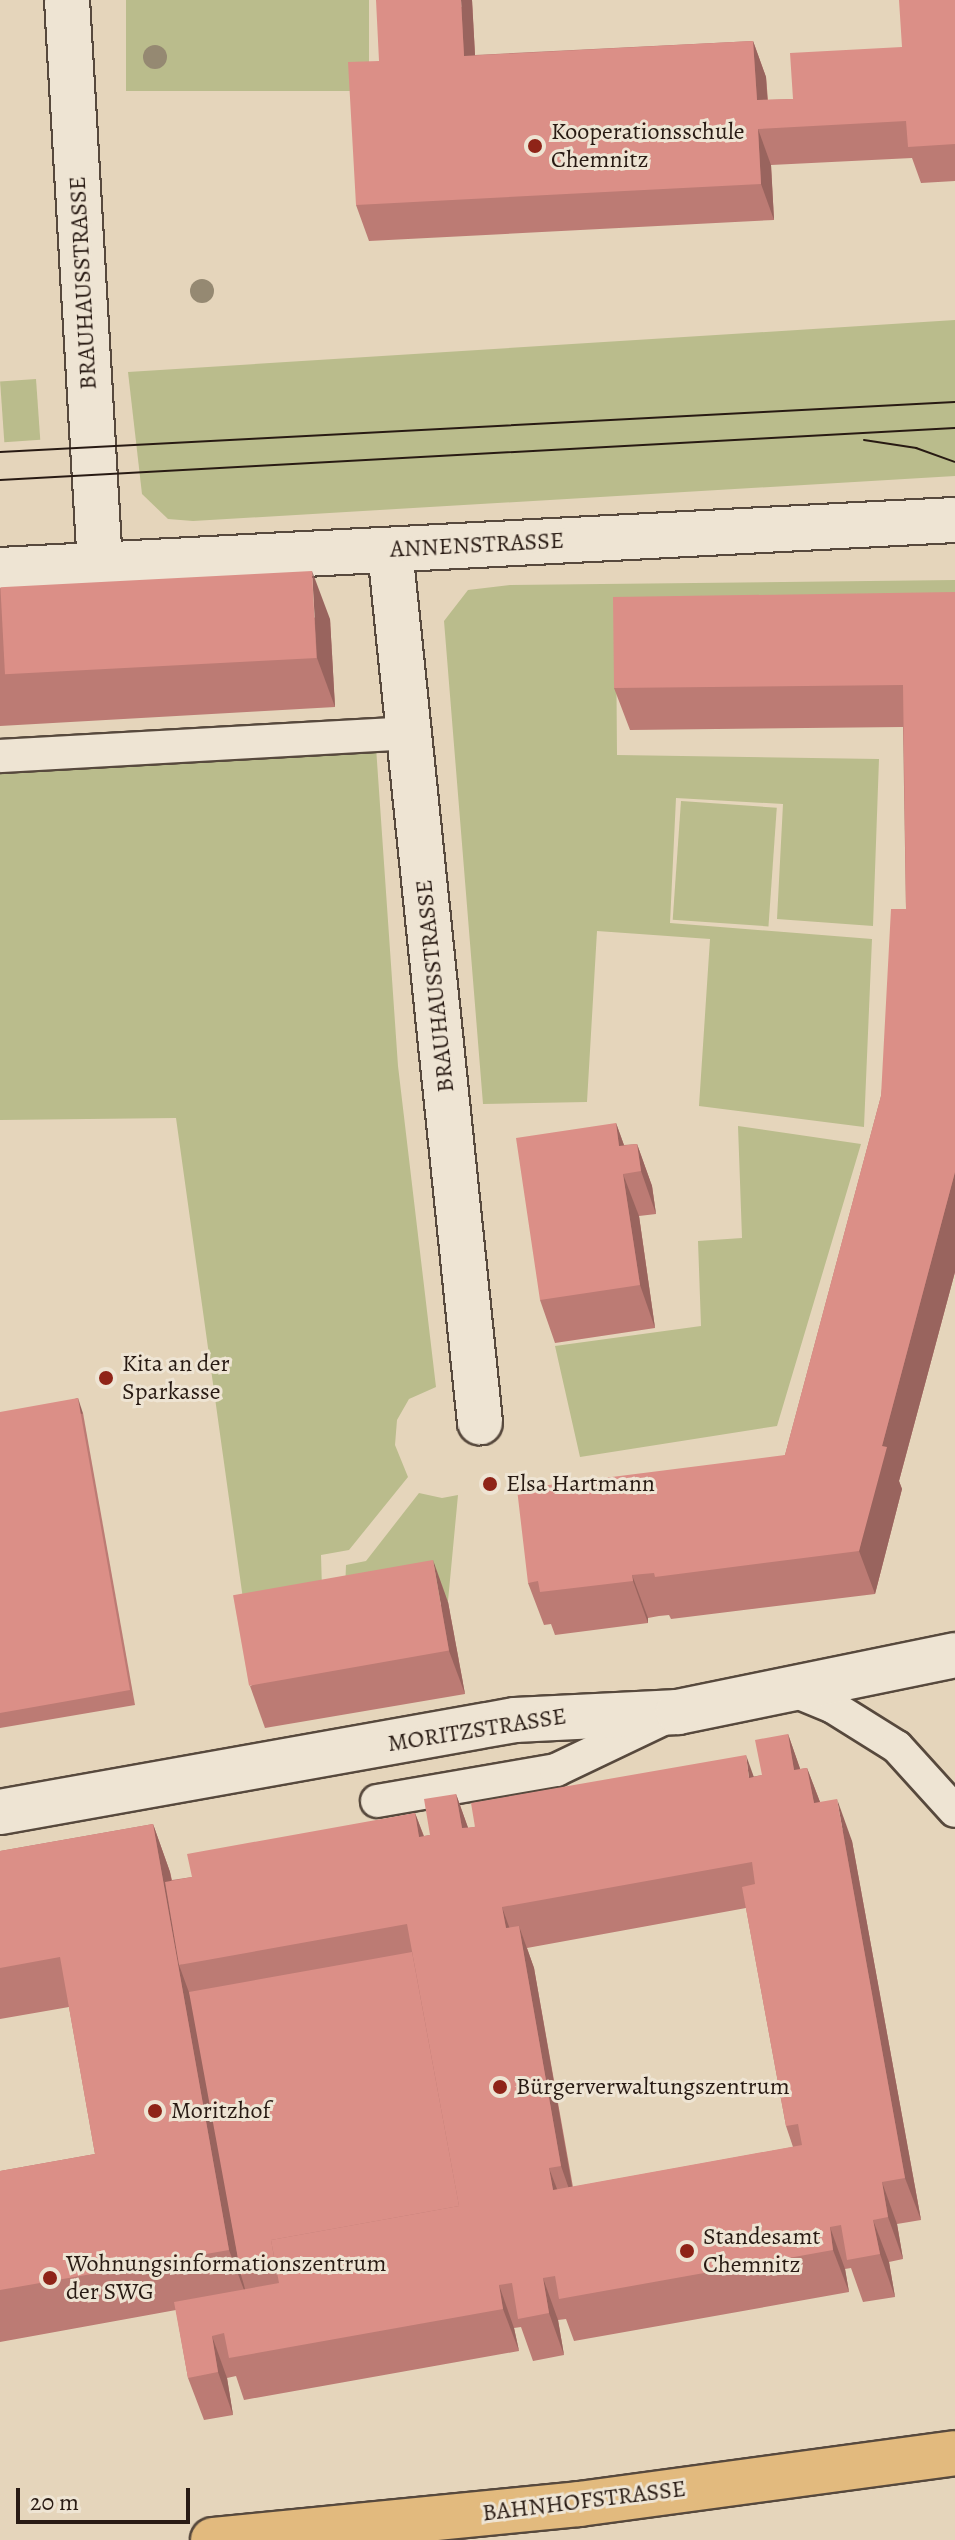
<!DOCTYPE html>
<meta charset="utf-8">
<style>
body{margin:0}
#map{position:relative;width:955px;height:2540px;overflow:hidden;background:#e5d5bb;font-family:Alegreya,serif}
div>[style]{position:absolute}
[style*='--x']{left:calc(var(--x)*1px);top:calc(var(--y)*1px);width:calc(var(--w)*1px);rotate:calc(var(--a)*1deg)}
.green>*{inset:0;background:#babc8c;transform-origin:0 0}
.roads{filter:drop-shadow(2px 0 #57493d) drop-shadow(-2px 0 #57493d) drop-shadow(0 2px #57493d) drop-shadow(0 -2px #57493d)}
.lane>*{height:32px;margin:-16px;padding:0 16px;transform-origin:16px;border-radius:16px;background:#eee4d3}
.street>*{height:44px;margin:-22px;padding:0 22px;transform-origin:22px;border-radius:22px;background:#eee4d3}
.secondary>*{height:44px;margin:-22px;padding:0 22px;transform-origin:22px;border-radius:22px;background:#eee4d3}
.primary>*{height:44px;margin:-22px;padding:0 22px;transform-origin:22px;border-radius:22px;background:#e2ba7e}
.tram>*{height:2px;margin:-1px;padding:0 1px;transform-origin:1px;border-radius:1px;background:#281a13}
.trees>*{width:24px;height:24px;margin:-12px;border-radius:50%;background:#958972}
.wall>*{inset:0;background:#bc7b74}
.shaded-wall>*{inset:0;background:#99645e;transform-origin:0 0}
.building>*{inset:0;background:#db8f87;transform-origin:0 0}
.dots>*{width:22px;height:22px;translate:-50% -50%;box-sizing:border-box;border:4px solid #eee4d3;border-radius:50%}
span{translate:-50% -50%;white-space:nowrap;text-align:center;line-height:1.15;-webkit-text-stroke:6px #eee4d3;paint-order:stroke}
.poi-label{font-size:24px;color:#281a13}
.left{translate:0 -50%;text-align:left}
.street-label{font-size:24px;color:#281a13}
.scale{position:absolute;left:16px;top:2488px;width:174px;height:36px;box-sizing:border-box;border:4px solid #281a13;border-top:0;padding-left:10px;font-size:24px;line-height:28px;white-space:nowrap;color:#281a13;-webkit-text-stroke:6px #eee4d3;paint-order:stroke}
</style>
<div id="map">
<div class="green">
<div style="left:126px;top:0;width:243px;height:91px"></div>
<div style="clip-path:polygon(955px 320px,955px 476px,193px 521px,168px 519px,142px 494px,128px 372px)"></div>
<div style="left:36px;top:379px;width:61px;height:36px;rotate:86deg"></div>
<div style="clip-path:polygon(955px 580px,955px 627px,616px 626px,617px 755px,879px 759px,873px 926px,777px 919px,783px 804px,676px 798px,670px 923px,872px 939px,864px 1127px,699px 1106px,710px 939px,597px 931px,587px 1102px,483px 1104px,444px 621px,468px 590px,510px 585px)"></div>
<div style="clip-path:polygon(376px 747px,398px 1066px,436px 1387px,409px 1399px,397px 1420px,395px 1445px,408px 1477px,349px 1550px,321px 1555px,323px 1623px,248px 1635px,176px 1118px,0 1120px,0 771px)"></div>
<div style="left:681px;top:801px;width:96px;height:119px;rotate:4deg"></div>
<div style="clip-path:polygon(738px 1126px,861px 1144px,777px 1426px,580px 1457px,555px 1346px,701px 1326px,698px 1241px,742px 1238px)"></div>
<div style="clip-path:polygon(419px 1493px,442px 1498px,458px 1495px,448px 1601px,344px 1618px,346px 1565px,366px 1561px)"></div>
</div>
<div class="roads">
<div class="lane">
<div style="--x:0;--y:756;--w:410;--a:-3.2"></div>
<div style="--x:792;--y:1690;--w:44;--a:22.5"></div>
<div style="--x:833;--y:1707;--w:75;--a:32"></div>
<div style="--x:897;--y:1747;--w:86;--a:47.8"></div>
<div style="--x:377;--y:1801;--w:182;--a:-9.8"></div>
<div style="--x:556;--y:1770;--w:123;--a:-25.5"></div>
</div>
<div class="street">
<div style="--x:67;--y:0;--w:566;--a:86.66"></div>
<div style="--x:390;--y:550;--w:877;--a:84.11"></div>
<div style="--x:0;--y:1812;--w:523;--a:-10.13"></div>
<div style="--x:515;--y:1720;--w:163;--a:-2.8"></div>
<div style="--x:678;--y:1712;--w:283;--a:-11.6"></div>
</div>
<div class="secondary">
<div style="--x:0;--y:570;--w:956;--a:-3"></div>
</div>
<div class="primary">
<div style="--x:213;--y:2540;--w:368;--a:-5.6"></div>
<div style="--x:579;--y:2504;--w:379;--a:-7.7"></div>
</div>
</div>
<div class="tram">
<div style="--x:864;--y:440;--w:53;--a:8.7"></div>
<div style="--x:916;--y:448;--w:41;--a:19.7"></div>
<div style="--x:0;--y:452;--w:956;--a:-3"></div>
<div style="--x:0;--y:480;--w:956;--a:-3.12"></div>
</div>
<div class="trees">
<div style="left:155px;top:57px"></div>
<div style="left:202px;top:291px"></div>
</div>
<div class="wall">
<div style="clip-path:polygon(472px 0,475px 55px,753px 41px,766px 77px,768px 100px,793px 99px,902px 47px,955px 0,955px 181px,921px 183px,912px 158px,771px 165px,774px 220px,369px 241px,356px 205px,379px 61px)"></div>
<div style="clip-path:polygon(0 588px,330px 619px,335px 707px,0 726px)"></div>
<div style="clip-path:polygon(955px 592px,955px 1272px,899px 1481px,902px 1489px,875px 1594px,671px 1619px,669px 1615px,659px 1616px,648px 1618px,648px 1623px,555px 1635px,551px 1624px,544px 1625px,528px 1583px,785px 1455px,881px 1096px,906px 909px,903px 727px,630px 730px,614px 688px)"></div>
<div style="clip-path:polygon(616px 1123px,624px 1145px,637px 1144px,652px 1186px,656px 1214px,639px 1216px,655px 1328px,555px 1343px,540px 1300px)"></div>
<div style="clip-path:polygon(0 1412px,83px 1413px,135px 1705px,0 1728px)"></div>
<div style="clip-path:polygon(448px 1602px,465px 1694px,265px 1728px,250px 1686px)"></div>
<div style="clip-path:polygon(evenodd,788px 1734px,800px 1769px,807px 1768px,820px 1802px,852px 1841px,921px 2220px,897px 2224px,903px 2259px,889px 2262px,895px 2297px,863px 2302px,851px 2268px,845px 2269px,849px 2292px,574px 2341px,566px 2319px,558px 2320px,564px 2355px,533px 2361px,521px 2327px,514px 2328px,519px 2351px,244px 2400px,236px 2376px,227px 2378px,233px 2415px,204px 2420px,188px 2378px,176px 2310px,0 2342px,0 2171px,95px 2154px,69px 2007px,0 2019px,0 1851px,153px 1824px,170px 1872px,172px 1880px,192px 1877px,415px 1813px,424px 1836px,430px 1835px,456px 1794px,468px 1828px,762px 1775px,788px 1734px,746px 1908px,786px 2126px,793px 2147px,573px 2187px,534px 1968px,527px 1948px,746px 1908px)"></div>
</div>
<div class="shaded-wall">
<div style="clip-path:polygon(461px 0,472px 0,477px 92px,464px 56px)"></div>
<div style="clip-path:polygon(753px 41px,766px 77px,769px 128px,757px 100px)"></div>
<div style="clip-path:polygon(758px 129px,771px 165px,774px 220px,761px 184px)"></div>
<div style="clip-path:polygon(312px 571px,330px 619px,335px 707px,317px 658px)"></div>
<div style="clip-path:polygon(616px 1123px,631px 1165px,619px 1146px)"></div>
<div style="clip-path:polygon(637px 1144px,652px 1186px,656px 1214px,641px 1171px)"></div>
<div style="clip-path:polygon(955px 1172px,955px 1272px,899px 1481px,902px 1489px,875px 1594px,859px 1551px,882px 1446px)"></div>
<div style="clip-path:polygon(623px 1174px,639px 1216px,655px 1328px,640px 1285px)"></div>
<div style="left:78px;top:1398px;width:16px;height:297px;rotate:72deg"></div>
<div style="clip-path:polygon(433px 1560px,448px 1602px,465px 1694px,449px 1651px)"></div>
<div style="clip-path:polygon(632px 1575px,648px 1618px,648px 1623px,633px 1581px)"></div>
<div style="clip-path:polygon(788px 1734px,803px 1777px,794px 1770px)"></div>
<div style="clip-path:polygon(746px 1755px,761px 1797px,749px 1778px)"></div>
<div style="clip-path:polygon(807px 1768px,823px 1810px,814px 1803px)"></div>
<div style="clip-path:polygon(456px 1794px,471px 1836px,462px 1828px)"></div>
<div style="clip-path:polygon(837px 1799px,852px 1841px,921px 2220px,905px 2178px)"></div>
<div style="clip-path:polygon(415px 1813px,431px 1856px,419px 1837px)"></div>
<div style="clip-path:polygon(153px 1824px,170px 1872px,186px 1963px,179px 1965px,194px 2006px,241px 2275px,244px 2285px,247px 2298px,229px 2250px)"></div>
<div style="clip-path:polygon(502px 1907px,517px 1949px,506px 1928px)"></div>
<div style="clip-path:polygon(519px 1926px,534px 1968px,576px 2209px,561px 2166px)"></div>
<div style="clip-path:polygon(549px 2168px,565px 2210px,553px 2190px)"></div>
<div style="clip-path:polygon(882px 2182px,897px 2224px,903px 2259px,888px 2217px)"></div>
<div style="clip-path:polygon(873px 2220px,889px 2262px,895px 2297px,880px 2254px)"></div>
<div style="clip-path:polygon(830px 2227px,845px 2269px,849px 2292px,833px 2250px)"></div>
<div style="clip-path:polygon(543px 2278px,558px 2320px,564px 2355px,549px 2313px)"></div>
<div style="clip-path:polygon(499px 2285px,514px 2328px,519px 2351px,503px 2309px)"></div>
<div style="clip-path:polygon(212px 2336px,227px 2378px,233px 2415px,218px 2372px)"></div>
</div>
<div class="building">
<div style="clip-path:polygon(376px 0,461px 0,464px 56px,753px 41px,757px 100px,793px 99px,790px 53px,902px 47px,899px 0,955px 0,955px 144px,908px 147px,906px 121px,758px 129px,761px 184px,356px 205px,348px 62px,379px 61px)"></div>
<div style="left:312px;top:571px;width:87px;height:312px;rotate:87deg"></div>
<div style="clip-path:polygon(955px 592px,955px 1172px,882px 1446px,887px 1447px,859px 1551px,655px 1577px,654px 1573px,632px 1575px,633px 1581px,540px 1592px,538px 1581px,528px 1583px,517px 1489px,785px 1455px,881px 1096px,891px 909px,906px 909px,903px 685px,614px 688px,613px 597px)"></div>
<div style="clip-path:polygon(616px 1123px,619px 1146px,637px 1144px,641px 1171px,623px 1174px,640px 1285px,540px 1300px,516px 1138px)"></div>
<div style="clip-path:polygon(78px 1398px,130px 1690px,0 1713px,0 1412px)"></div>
<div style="left:433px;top:1560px;width:92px;height:203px;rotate:80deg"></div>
<div style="clip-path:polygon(evenodd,788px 1734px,794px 1770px,807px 1768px,814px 1803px,837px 1799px,905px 2178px,882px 2182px,888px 2217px,873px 2220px,880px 2254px,847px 2260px,841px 2225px,830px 2227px,833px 2250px,559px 2299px,555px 2276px,543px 2278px,549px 2313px,518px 2319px,512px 2283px,499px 2285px,503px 2309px,229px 2358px,224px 2333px,212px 2336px,218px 2372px,188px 2378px,174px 2302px,279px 2283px,271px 2240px,459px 2206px,407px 1924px,179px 1965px,165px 1882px,192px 1877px,187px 1854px,415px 1813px,419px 1837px,430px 1835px,424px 1799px,456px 1794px,462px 1828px,475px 1827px,471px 1803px,746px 1755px,749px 1778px,762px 1775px,755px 1740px,788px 1734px,752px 1862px,755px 1884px,742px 1887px,786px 2126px,798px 2124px,802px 2145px,553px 2190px,549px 2168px,561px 2166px,519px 1926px,506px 1928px,502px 1907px,752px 1862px)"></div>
<div style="clip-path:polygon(153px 1824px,229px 2250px,0 2290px,0 2171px,95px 2154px,60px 1957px,0 1968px,0 1851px)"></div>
<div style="clip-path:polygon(412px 1952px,459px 2206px,271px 2240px,276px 2268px,241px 2275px,189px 1992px)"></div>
</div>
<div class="dots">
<div style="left:535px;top:146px;background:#8f2418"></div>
<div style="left:106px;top:1378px;background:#8f2418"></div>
<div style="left:490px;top:1484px;background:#8f2418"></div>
<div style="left:500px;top:2087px;background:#8f2418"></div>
<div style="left:155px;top:2111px;background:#8f2418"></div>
<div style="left:687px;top:2251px;background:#8f2418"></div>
<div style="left:50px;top:2278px;background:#8f2418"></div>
</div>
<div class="poi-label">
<span class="left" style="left:551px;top:146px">Kooperationsschule<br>Chemnitz</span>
<span class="left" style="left:122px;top:1378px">Kita an der<br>Sparkasse</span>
<span class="left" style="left:506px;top:1484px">Elsa Hartmann</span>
<span class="left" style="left:516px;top:2087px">Bürgerverwaltungszentrum</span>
<span class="left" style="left:171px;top:2111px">Moritzhof</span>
<span class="left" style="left:703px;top:2251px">Standesamt<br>Chemnitz</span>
<span class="left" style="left:66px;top:2278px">Wohnungsinformationszentrum<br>der SWG</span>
</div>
<div class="street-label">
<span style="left:83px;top:283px;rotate:-93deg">BRAUHAUSSTRASSE</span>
<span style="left:477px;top:545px;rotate:-3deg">ANNENSTRASSE</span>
<span style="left:435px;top:986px;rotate:-96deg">BRAUHAUSSTRASSE</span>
<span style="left:477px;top:1730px;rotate:-9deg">MORITZSTRASSE</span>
<span style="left:584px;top:2501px;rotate:-7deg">BAHNHOFSTRASSE</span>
</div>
<div class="scale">20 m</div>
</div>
